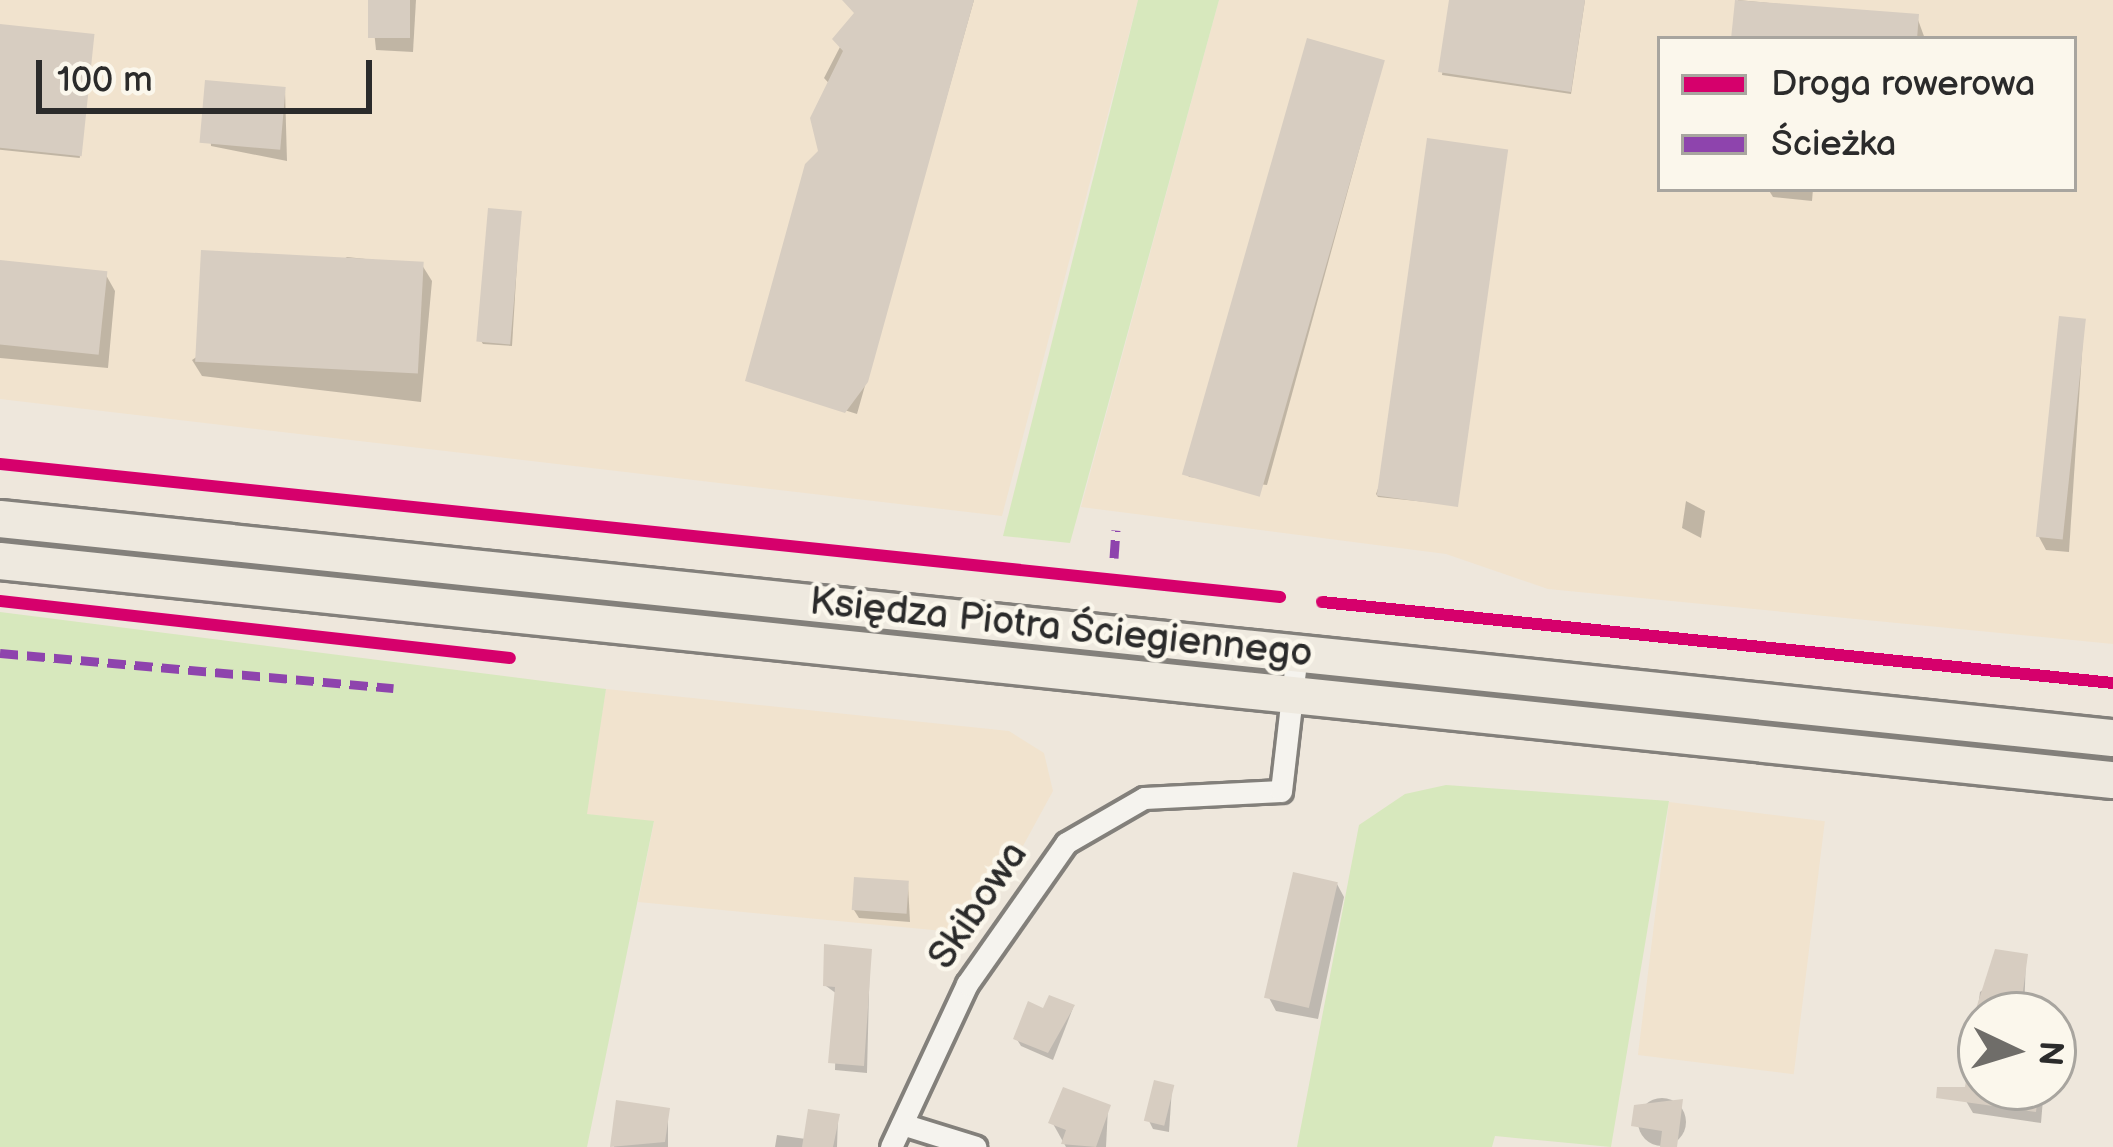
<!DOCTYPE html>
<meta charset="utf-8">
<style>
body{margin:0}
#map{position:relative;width:2113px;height:1147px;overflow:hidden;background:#eee7dc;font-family:"Balsamiq Sans",sans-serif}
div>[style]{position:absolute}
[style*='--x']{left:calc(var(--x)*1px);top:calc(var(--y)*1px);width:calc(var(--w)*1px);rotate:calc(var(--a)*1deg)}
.built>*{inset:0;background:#f1e3ce;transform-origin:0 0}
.green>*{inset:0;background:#d7e8bd}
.shadow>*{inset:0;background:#0003;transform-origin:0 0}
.round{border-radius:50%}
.building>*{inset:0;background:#d7cdc1;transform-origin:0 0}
.roads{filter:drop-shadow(3px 0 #83807b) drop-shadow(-3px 0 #83807b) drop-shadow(0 3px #83807b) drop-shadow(0 -3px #83807b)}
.minor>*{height:21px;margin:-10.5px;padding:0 10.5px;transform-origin:10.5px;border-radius:10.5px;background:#f5f3ee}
.primary>*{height:36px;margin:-18px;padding:0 18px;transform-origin:18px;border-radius:18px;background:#eee9df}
.quiet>*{height:9px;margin-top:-4.5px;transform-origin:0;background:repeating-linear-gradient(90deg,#8e44ad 0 18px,transparent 0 27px)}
.cycleway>*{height:12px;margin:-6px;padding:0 6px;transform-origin:6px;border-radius:6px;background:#d6006c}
span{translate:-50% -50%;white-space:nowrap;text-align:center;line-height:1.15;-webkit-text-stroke:9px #fbf7ec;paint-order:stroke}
.street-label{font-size:39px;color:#2b2b2b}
.legend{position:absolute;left:1657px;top:36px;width:420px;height:156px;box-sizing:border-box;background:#fbf7ec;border:3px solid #a8a59f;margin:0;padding:15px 21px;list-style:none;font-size:36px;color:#2b2b2b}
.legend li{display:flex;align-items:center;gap:24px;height:60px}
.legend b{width:60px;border:3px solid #a8a59f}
.north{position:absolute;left:1957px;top:991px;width:120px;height:120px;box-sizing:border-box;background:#fbf7ec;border:3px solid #a8a59f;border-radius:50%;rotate:94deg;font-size:33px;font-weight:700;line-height:48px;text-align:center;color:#2b2b2b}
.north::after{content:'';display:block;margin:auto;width:42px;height:54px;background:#6f6d69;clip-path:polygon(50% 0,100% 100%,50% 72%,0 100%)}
.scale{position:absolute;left:36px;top:60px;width:336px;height:54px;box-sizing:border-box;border:6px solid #2b2b2b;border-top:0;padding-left:15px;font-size:36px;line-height:42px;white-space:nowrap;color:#2b2b2b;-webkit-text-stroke:9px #fbf7ec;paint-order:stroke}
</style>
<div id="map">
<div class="built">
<div style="clip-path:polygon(0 0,1138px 0,1002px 516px,0 399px)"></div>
<div style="clip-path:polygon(evenodd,1219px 0,2113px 0,2113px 644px,1548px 589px,1446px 554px,1081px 507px,1219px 0,1660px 39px,2074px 39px,2074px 189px,1660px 189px,1660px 39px)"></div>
<div style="clip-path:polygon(606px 689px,1009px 731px,1044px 753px,1053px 791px,975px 934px,638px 902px,654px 822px,586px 814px)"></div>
<div style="left:1669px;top:802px;width:157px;height:255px;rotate:7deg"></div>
</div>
<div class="green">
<div style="clip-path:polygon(1138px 0,1219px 0,1070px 543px,1003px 536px)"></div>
<div style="clip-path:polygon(0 612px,606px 689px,587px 814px,654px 821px,587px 1147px,0 1147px)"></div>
<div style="clip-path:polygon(1446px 785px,1669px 801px,1611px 1147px,1495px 1136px,1492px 1147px,1297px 1147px,1359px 825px,1405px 794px)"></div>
</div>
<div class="shadow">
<div style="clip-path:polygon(371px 0,416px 0,413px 52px,376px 50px)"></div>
<div style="clip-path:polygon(845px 0,974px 0,857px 414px,748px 380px,822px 152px,836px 91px,824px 78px,857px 14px)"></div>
<div style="clip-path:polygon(1452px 0,1585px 0,1571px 94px,1442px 75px)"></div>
<div style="clip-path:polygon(1738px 0,1917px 17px,1925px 39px,1734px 39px)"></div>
<div style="left:0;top:27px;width:93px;height:122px;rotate:6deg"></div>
<div style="clip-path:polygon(1383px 63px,1267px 485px,1189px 477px,1188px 475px)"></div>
<div style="clip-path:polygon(207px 83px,285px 90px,287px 161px,211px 146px)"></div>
<div style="clip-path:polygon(1506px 153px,1455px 505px,1378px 497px,1376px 494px)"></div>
<div style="clip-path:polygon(1768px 189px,1813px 189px,1812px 201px,1773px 197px)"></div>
<div style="clip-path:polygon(520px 214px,512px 346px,483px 344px,481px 341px)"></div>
<div style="clip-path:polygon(347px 257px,422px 265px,432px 281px,421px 402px,202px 376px,192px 360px)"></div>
<div style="clip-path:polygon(0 264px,106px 275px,115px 291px,108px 368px,0 358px)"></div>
<div style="clip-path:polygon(2084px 322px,2069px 552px,2046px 550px,2039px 537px)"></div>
<div style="clip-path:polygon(1686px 501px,1705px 511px,1701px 538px,1682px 528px)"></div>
<div style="clip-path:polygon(908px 884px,910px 922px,859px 918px,854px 910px)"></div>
<div style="clip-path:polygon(1337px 884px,1344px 897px,1318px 1019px,1276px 1011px,1269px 998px)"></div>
<div style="clip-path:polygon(870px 952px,867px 1073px,835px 1070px,837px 994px,826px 986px)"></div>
<div style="clip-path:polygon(2026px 957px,2024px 1015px,1981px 1015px,1981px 1087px,2044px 1087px,2041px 1123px,1973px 1113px,1966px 1101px,1980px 992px)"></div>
<div style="clip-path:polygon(1073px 1008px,1053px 1060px,1021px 1046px,1016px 1038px)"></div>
<div style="clip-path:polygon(1172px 1088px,1169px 1132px,1153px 1129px,1149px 1121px)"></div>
<div class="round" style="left:1638px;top:1098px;width:48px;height:48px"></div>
<div style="clip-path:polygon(619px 1104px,668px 1110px,668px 1147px,614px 1147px)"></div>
<div style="clip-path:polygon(1108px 1108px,1106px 1147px,1066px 1147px,1052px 1122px)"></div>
<div style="clip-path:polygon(838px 1117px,837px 1147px,775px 1147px,777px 1135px,806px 1139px)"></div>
</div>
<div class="building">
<div style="left:368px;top:0;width:42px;height:38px"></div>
<div style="clip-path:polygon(842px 0,974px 0,868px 382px,845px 413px,745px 381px,805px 164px,818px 151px,810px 118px,843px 51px,832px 39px,854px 13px)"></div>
<div style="clip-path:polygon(1449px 0,1585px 0,1571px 92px,1438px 72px)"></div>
<div style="clip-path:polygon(1735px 0,1919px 14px,1917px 39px,1731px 39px)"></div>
<div style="left:0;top:24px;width:95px;height:123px;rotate:6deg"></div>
<div style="left:1307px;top:38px;width:81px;height:454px;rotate:16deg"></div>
<div style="left:205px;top:80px;width:81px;height:63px;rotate:5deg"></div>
<div style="left:1427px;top:138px;width:82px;height:361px;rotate:8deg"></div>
<div style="left:488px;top:208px;width:34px;height:134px;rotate:5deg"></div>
<div style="left:201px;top:250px;width:223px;height:112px;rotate:3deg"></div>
<div style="left:0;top:260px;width:108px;height:84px;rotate:6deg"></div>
<div style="left:2059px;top:316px;width:27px;height:222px;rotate:6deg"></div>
<div style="left:1293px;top:872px;width:46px;height:129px;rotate:13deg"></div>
<div style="left:854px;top:877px;width:55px;height:33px;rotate:4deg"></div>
<div style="clip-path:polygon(824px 944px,872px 949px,864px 1066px,828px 1063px,835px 987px,823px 986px)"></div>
<div style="clip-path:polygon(1995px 949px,2028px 954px,2023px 991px,2013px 1015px,1974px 1015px)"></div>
<div style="clip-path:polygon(1049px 995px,1075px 1005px,1048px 1053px,1013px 1039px,1028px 1001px,1043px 1008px)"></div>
<div style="clip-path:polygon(1970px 1052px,1981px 1052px,1981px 1087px,2039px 1087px,2036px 1112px,1936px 1098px,1937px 1087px,1965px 1087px)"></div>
<div style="left:1154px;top:1080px;width:21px;height:42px;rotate:14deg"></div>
<div style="clip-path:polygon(1063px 1087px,1111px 1105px,1096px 1147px,1061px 1144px,1066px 1130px,1048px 1123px)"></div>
<div style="clip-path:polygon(1683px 1099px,1677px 1147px,1660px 1147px,1662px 1131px,1631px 1126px,1634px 1105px)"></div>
<div style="clip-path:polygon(616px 1100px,670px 1108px,665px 1142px,610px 1147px)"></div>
<div style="clip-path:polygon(808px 1109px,840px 1114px,833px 1147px,802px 1147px)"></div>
</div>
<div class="roads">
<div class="minor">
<div style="--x:902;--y:1124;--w:77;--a:17.3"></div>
<div style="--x:891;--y:1147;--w:180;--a:-65"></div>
<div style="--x:967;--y:984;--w:172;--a:-54.9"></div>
<div style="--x:1066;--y:843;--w:90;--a:-30"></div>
<div style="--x:1144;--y:798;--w:137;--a:-2.9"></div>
<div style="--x:1281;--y:791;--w:139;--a:-83.4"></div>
</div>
<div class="primary">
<div style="--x:0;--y:519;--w:2124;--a:5.92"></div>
<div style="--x:0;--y:561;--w:2124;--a:5.92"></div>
</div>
</div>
<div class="quiet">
<div style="--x:1114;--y:558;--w:28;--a:-86"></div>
<div style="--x:0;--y:653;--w:395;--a:5.1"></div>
</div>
<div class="cycleway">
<div style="--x:0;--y:464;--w:1287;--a:5.93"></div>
<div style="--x:0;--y:601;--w:513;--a:6.38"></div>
<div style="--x:1322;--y:602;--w:795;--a:5.85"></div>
</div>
<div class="street-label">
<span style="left:1061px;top:629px;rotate:6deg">Księdza Piotra Ściegiennego</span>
<span style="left:979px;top:906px;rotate:-56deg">Skibowa</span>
</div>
<ul class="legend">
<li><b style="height:15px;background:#d6006c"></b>Droga rowerowa</li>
<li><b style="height:15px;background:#8e44ad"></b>Ścieżka</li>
</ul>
<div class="north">N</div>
<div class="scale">100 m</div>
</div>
